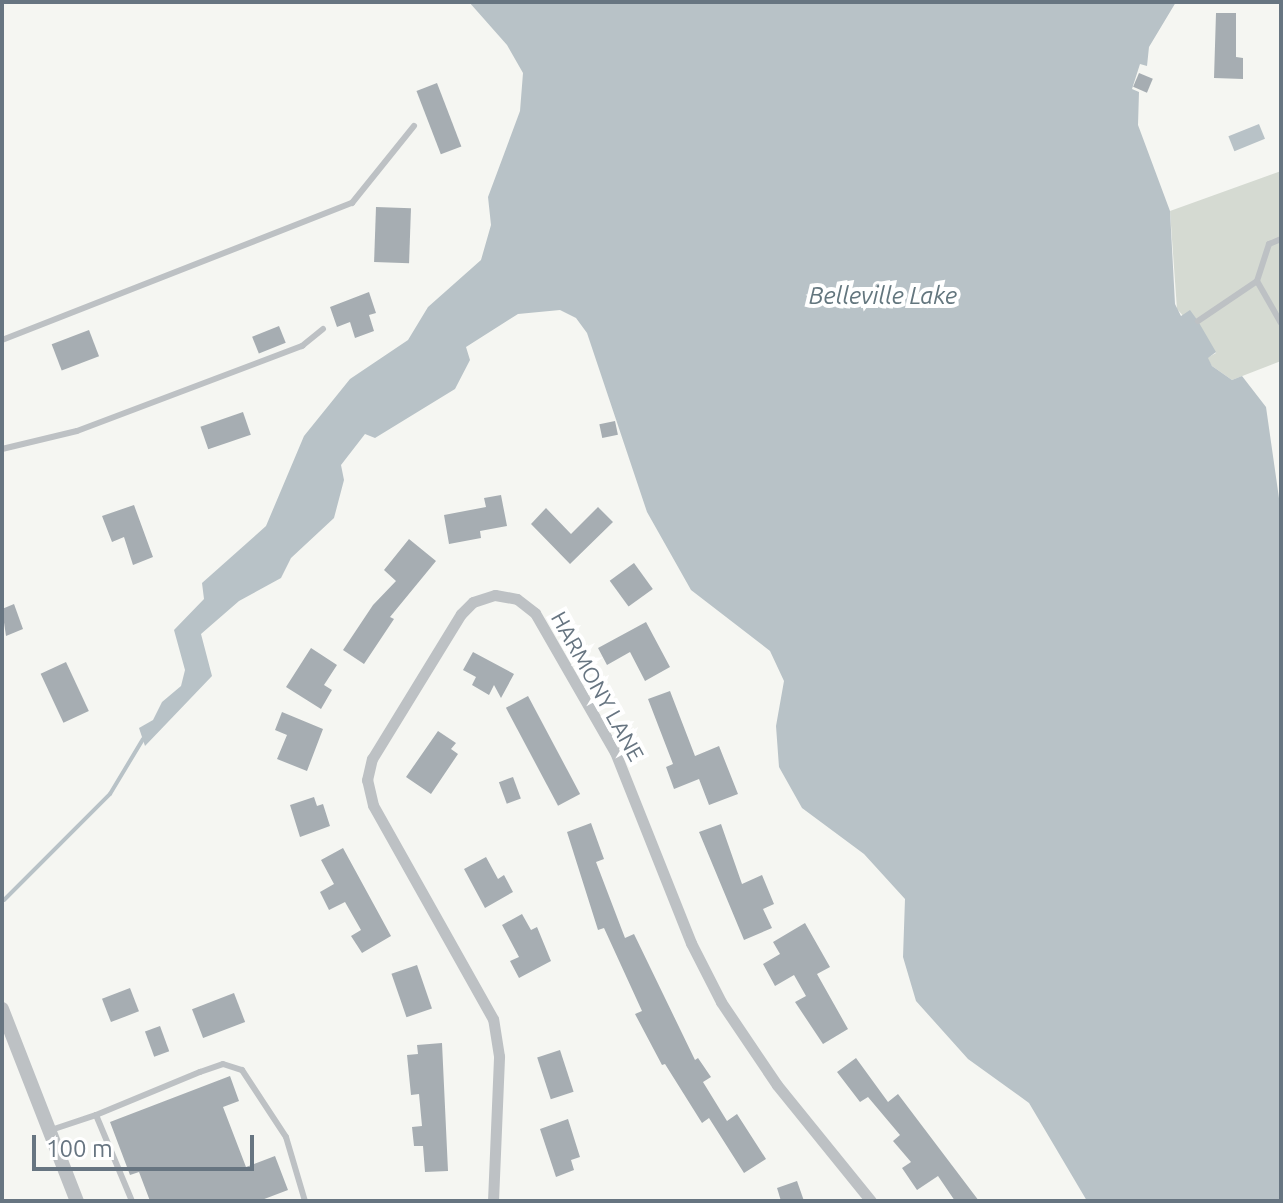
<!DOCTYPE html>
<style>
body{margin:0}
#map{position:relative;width:1283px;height:1203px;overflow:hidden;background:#f5f6f2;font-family:Ubuntu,sans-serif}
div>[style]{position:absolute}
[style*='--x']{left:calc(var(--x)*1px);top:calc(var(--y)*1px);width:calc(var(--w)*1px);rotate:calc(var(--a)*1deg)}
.green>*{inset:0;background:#d5dad2}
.water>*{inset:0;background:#b8c2c7;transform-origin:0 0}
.stream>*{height:4px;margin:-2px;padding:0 2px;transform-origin:2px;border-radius:2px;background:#b8c2c7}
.building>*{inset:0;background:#a6adb2;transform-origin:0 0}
.service>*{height:6px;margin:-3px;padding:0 3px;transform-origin:3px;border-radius:3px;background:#bdc1c4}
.minor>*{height:11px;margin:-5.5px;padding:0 5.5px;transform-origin:5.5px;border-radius:5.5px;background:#bdc1c4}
.tertiary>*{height:14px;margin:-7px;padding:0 7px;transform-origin:7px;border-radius:7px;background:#bdc1c4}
span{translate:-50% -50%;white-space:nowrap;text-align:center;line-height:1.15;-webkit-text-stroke:8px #fff;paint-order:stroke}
.street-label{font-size:22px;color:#677581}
.water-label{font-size:24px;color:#63767e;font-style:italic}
.frame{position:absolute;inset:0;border:4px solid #677581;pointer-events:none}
.scale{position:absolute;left:32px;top:1135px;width:222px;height:36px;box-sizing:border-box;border:4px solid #677581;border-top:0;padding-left:10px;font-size:24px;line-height:28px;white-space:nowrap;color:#677581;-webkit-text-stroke:6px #fff;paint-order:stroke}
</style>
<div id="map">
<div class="green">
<div style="clip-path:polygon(1281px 171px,1281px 361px,1232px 380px,1212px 366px,1207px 358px,1216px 353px,1177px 309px,1170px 211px)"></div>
</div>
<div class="water">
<div style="clip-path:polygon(469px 2px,1176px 2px,1149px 47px,1147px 66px,1140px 64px,1132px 89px,1139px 92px,1138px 125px,1170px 211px,1175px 304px,1181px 316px,1190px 310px,1198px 321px,1216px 352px,1208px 358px,1212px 366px,1232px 380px,1242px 376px,1266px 407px,1281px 512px,1281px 1201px,1087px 1201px,1029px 1103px,968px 1059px,916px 1001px,903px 957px,905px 899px,864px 854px,802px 808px,779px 767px,776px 726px,784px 681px,770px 651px,691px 590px,647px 512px,587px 333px,576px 318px,560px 310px,518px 314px,466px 347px,470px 360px,455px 389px,375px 438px,365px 434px,341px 465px,344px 480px,334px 518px,291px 558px,281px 578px,239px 601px,201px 634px,212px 676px,145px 746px,139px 728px,153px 720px,162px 702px,181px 686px,185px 670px,174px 630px,204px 599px,202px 583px,266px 526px,304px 436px,350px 379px,408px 340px,428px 307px,481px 260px,491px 225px,488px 197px,520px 111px,523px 73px,507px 45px)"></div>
<div style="left:1259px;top:124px;width:16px;height:33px;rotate:68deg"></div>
</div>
<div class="stream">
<div style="--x:4;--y:900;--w:150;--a:-45"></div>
<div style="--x:110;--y:794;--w:64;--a:-59"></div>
</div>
<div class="building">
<div style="clip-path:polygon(1216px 13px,1236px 13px,1236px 57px,1243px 58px,1243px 79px,1214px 78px)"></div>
<div style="left:1139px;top:73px;width:15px;height:15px;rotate:23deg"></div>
<div style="left:437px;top:83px;width:68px;height:22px;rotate:69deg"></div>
<div style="left:376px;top:207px;width:35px;height:55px;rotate:2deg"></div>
<div style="clip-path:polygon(369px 292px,376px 313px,369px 315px,374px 331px,355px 338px,350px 322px,337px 327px,330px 307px)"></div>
<div style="left:279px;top:326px;width:18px;height:29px;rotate:68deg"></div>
<div style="left:89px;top:330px;width:28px;height:40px;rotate:69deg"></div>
<div style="left:243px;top:412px;width:24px;height:45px;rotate:71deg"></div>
<div style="left:615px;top:421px;width:14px;height:16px;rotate:78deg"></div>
<div style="clip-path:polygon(501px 495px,507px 526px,480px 531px,481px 538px,449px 544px,444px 515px,486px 507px,484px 498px)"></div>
<div style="clip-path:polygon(134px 505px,153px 557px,133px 565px,124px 537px,112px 542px,102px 516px)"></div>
<div style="clip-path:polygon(598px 507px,613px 522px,570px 564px,531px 524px,546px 508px,571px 534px)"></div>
<div style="clip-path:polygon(409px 539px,436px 561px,390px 617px,394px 619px,364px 664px,343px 650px,373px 605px,396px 581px,384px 570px)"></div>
<div style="left:634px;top:563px;width:32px;height:30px;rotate:54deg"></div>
<div style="clip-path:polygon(14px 604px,23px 629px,6px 636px,2px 609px)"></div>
<div style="clip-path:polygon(646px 622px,670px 667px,645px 681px,630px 652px,607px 665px,598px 648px)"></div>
<div style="clip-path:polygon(311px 648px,337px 665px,324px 685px,332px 690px,321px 709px,286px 687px)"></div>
<div style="clip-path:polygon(473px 652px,514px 674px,501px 698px,494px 685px,489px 695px,472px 685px,476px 677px,463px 670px)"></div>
<div style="left:66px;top:662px;width:54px;height:28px;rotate:65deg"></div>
<div style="clip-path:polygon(670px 691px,695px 756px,719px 746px,738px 794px,709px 805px,699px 779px,674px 789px,666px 767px,673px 764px,648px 699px)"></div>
<div style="left:528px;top:696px;width:111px;height:25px;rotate:62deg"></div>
<div style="clip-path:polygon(282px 712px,323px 729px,307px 771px,277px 759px,287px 735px,275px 730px)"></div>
<div style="clip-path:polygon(438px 731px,456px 743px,451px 749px,458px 754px,431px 794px,406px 777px)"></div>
<div style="left:513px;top:777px;width:23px;height:15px;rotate:70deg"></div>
<div style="clip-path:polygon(314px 797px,317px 806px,323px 804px,330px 826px,300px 837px,290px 805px)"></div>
<div style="clip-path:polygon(591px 823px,604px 859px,596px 862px,625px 938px,634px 934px,695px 1060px,698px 1058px,711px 1077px,703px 1082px,727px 1121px,737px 1114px,766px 1159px,744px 1173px,709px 1118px,702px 1123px,665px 1064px,662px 1065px,635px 1014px,642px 1011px,604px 928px,598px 930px,567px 832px)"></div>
<div style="clip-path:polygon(721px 824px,742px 884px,762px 875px,774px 904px,763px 909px,772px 928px,744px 940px,699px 832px)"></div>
<div style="clip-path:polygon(343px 848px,391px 936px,362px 953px,351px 936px,361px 930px,345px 902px,329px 910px,320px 892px,334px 884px,321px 860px)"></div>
<div style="clip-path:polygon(486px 857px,498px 879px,504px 875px,513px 892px,485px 908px,464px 869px)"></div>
<div style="clip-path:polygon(522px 914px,531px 930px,537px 927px,551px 961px,519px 978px,510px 961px,519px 957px,502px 925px)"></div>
<div style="clip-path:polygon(805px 923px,830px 967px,817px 974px,848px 1029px,823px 1044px,795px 1002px,806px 996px,794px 975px,775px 986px,763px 964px,780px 954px,773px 942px)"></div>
<div style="left:417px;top:965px;width:46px;height:27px;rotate:71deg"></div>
<div style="left:130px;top:988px;width:25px;height:30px;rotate:69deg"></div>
<div style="left:234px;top:993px;width:31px;height:45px;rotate:69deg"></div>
<div style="left:160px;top:1026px;width:27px;height:16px;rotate:70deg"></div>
<div style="clip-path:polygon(442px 1043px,448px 1171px,425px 1172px,423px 1146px,414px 1146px,412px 1127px,422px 1126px,419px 1094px,411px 1095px,407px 1055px,418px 1054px,417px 1045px)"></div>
<div style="left:560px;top:1050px;width:44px;height:24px;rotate:72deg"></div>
<div style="clip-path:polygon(856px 1058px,888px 1102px,898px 1094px,979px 1201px,955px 1201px,938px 1176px,917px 1190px,902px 1168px,911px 1162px,893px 1141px,900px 1135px,868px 1097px,860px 1102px,837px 1072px)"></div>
<div style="clip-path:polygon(230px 1076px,239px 1101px,223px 1107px,246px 1167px,275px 1156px,288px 1190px,259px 1201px,150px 1201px,139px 1172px,130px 1175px,110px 1122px)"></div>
<div style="clip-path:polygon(568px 1119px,580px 1157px,571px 1160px,574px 1170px,556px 1177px,540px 1129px)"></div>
<div style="clip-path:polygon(797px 1181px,804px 1201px,781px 1201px,777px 1188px)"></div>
</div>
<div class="service">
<div style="--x:1281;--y:239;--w:13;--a:157"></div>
<div style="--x:1269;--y:244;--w:39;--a:108"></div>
<div style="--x:1257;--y:281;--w:48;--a:60.3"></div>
<div style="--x:1198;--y:321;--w:71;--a:-34.1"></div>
<div style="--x:2;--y:340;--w:376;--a:-21.4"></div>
<div style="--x:352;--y:203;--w:99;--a:-51.2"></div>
<div style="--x:2;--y:449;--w:77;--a:-13.5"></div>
<div style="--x:77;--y:431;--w:241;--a:-20.7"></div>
<div style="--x:302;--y:346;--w:27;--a:-39"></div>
<div style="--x:96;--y:1115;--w:113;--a:-22.5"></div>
<div style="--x:200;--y:1072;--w:24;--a:-19"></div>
<div style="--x:223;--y:1064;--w:20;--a:18"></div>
<div style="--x:242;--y:1070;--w:80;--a:56.7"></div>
<div style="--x:286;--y:1137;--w:67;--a:73.5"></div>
<div style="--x:51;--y:1130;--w:47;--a:-18.4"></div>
<div style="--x:96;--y:1115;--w:93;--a:67.3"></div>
</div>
<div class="minor">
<div style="--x:493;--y:1201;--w:145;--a:-87.6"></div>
<div style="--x:499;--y:1056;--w:37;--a:-99"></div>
<div style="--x:493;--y:1019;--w:245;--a:-119.3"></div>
<div style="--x:373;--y:805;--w:26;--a:-103"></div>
<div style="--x:367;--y:780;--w:22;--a:-77"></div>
<div style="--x:372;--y:759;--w:170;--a:-58.5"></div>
<div style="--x:461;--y:614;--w:17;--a:-45"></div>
<div style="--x:473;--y:602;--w:23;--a:-18"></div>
<div style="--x:495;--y:595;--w:22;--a:10"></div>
<div style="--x:517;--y:599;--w:23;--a:38"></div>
<div style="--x:535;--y:613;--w:160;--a:60.1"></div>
<div style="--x:615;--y:752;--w:206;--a:68.3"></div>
<div style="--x:691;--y:943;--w:66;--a:63"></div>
<div style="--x:721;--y:1002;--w:100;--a:56"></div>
<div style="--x:777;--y:1085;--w:149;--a:51"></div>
</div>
<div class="tertiary">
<div style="--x:2;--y:1009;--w:206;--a:68.7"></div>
</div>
<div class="street-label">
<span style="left:598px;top:686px;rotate:61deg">HARMONY LANE</span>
</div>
<div class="water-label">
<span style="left:883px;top:296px">Belleville Lake</span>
</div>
<div class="frame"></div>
<div class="scale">100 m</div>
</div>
